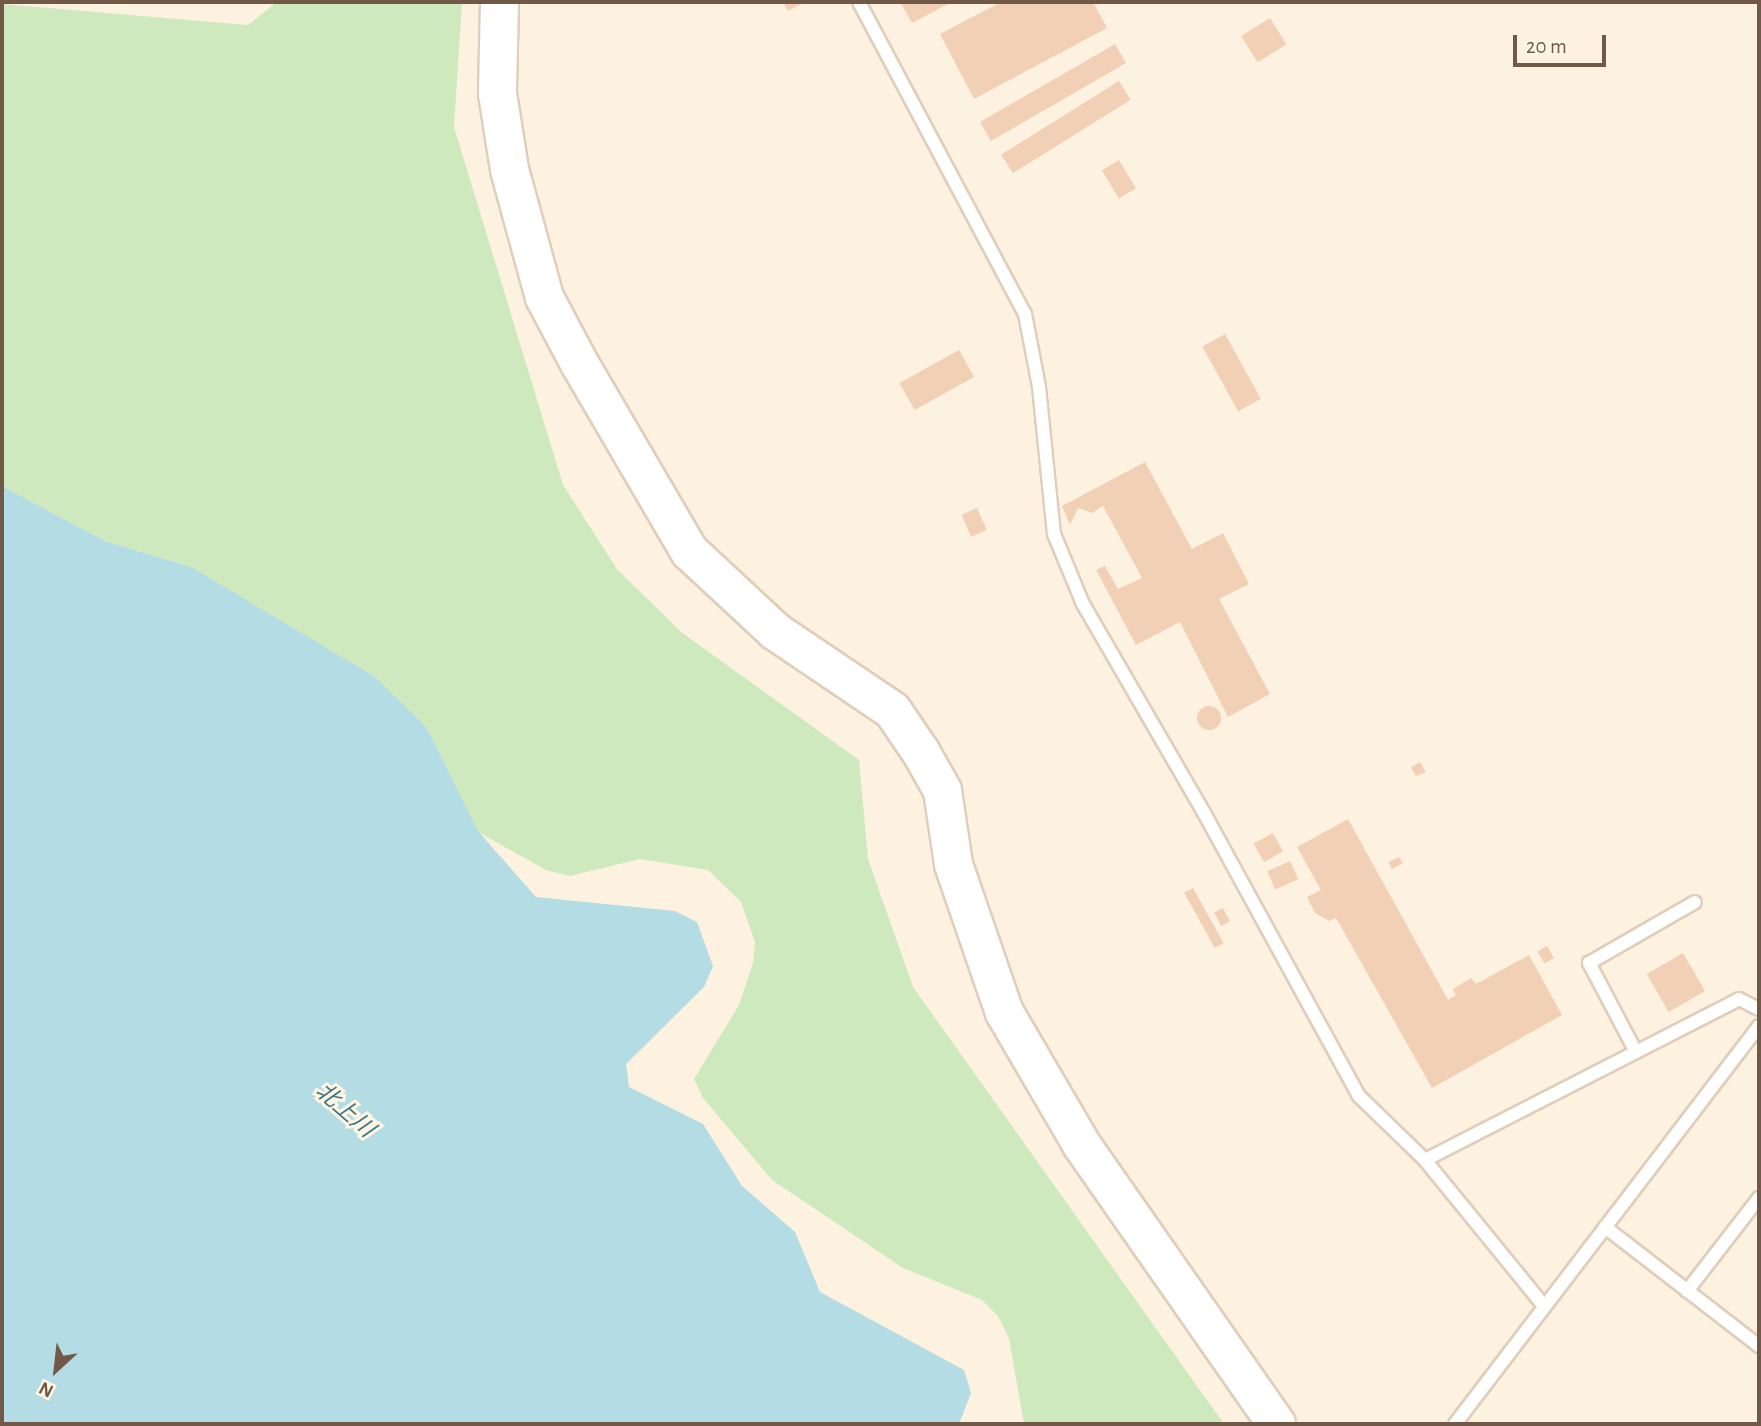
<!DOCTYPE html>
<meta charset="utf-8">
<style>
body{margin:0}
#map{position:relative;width:1761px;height:1426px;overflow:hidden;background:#fcf2df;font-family:"Alegreya Sans","Noto Sans JP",sans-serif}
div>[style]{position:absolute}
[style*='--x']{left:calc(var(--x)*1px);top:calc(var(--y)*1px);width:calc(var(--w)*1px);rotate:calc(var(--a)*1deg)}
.green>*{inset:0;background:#cee9be}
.water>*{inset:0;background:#b4dce4}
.building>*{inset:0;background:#f1d0b6;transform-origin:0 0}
.round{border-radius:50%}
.roads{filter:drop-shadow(2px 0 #dfcebb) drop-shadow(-2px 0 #dfcebb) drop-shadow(0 2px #dfcebb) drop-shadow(0 -2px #dfcebb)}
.lane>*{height:12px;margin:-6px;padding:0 6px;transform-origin:6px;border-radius:6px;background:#fff}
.secondary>*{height:37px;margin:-18.5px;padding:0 18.5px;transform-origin:18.5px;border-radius:18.5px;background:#fff}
span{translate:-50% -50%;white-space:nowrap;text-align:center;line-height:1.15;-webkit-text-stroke:6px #fff6e4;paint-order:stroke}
.water-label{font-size:23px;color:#417785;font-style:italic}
.frame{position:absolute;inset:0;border:4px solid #715847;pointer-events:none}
.north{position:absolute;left:21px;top:1335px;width:70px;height:70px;-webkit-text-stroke:5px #fff6e4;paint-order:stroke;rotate:207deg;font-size:19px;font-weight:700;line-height:28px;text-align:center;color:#715847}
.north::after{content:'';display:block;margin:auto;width:24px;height:32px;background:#715847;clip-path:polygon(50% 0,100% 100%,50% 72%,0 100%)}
.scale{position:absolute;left:1513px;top:35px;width:93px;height:32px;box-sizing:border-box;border:4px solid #715847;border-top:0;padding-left:9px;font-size:21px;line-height:24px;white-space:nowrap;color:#715847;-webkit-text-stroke:5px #fff6e4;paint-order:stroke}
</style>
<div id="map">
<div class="green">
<div style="clip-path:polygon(277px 2px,462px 2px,454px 127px,563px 485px,617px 569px,681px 632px,859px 760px,868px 859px,913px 987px,1224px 1424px,1024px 1424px,1009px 1338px,998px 1316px,982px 1300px,903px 1268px,772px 1180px,703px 1098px,694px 1079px,739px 1005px,753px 963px,755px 942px,741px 902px,708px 870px,640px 859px,570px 876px,546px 870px,478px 832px,427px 728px,191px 567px,105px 541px,2px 486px,2px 4px,248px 25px)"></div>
</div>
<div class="water">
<div style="clip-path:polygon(2px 486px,105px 541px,191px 567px,375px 677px,427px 728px,478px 831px,536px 897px,675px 911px,697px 922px,713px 966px,704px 987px,626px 1064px,629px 1087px,703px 1124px,742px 1186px,795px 1232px,820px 1292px,964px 1370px,971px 1393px,959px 1424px,2px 1424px)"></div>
</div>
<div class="building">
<div style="clip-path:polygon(783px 2px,805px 2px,788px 11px)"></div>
<div style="clip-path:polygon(900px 2px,952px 2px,912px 23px)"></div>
<div style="clip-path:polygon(1001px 2px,1093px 2px,1107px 28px,974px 99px,940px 34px)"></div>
<div style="left:1270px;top:18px;width:31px;height:34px;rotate:58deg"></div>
<div style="left:1115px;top:44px;width:22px;height:156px;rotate:60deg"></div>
<div style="left:1119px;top:81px;width:22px;height:139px;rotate:58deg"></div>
<div style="left:1119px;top:160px;width:33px;height:20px;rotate:59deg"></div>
<div style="left:1225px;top:334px;width:74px;height:26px;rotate:61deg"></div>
<div style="left:959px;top:350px;width:31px;height:68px;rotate:61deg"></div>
<div style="clip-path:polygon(1145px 462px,1192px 549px,1223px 533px,1249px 584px,1219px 599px,1270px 694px,1228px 717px,1180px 622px,1136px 645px,1096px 570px,1105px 566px,1118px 589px,1142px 578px,1103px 506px,1092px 513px,1078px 508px,1070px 525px,1062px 506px)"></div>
<div style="left:977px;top:508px;width:24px;height:17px;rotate:66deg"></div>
<div class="round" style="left:1197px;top:706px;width:24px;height:24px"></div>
<div style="clip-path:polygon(1420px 762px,1426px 772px,1416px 776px,1411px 767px)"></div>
<div style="clip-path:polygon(1348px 819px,1448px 1000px,1456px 995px,1453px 989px,1471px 978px,1476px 984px,1529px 955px,1562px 1015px,1432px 1088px,1336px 918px,1329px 921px,1315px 913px,1307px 897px,1321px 890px,1297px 847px)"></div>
<div style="left:1273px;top:833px;width:21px;height:22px;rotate:61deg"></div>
<div style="clip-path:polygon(1399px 857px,1403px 863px,1392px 869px,1388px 862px)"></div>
<div style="left:1290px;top:861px;width:20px;height:25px;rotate:66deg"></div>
<div style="left:1193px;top:888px;width:63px;height:10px;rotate:61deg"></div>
<div style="left:1223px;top:908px;width:15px;height:10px;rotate:62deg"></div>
<div style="left:1547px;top:946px;width:14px;height:11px;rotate:60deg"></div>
<div style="left:1683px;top:953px;width:44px;height:42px;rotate:60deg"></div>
</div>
<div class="roads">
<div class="lane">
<div style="--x:859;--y:2;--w:353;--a:62"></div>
<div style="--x:1025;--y:314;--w:74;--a:79.1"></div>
<div style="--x:1039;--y:387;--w:148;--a:84.2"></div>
<div style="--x:1054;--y:534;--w:76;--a:67.5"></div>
<div style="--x:1083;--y:604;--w:241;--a:59.9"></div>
<div style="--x:1204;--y:813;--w:323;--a:61.3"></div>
<div style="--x:1359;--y:1096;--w:92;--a:44.1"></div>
<div style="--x:1425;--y:1160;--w:188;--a:50.8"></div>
<div style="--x:1636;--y:1052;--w:101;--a:-117.8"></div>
<div style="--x:1589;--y:963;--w:122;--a:-29.9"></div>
<div style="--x:1425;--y:1160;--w:353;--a:-27.1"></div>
<div style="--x:1739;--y:999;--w:22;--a:27"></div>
<div style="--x:1605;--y:1227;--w:195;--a:37.7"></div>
<div style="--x:1687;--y:1291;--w:118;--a:-52.3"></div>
<div style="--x:1455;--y:1424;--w:501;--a:-52.63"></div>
</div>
<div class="secondary">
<div style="--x:499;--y:2;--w:91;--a:91.3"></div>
<div style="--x:497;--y:93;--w:77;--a:81"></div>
<div style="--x:509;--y:169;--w:133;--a:74.7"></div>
<div style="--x:544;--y:297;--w:75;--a:62.1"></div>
<div style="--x:579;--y:363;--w:218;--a:59.7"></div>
<div style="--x:689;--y:551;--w:117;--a:42.9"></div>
<div style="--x:775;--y:631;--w:141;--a:34"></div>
<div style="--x:892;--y:710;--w:50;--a:55.7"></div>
<div style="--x:920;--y:751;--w:45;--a:60.6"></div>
<div style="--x:942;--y:790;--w:75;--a:81.5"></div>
<div style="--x:953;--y:864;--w:157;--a:71"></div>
<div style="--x:1004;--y:1012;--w:153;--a:59.7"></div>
<div style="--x:1081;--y:1144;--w:341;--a:55.1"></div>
</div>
</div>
<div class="water-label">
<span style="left:344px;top:1111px;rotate:41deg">北上川</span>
</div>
<div class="frame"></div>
<div class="north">N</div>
<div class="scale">20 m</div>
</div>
